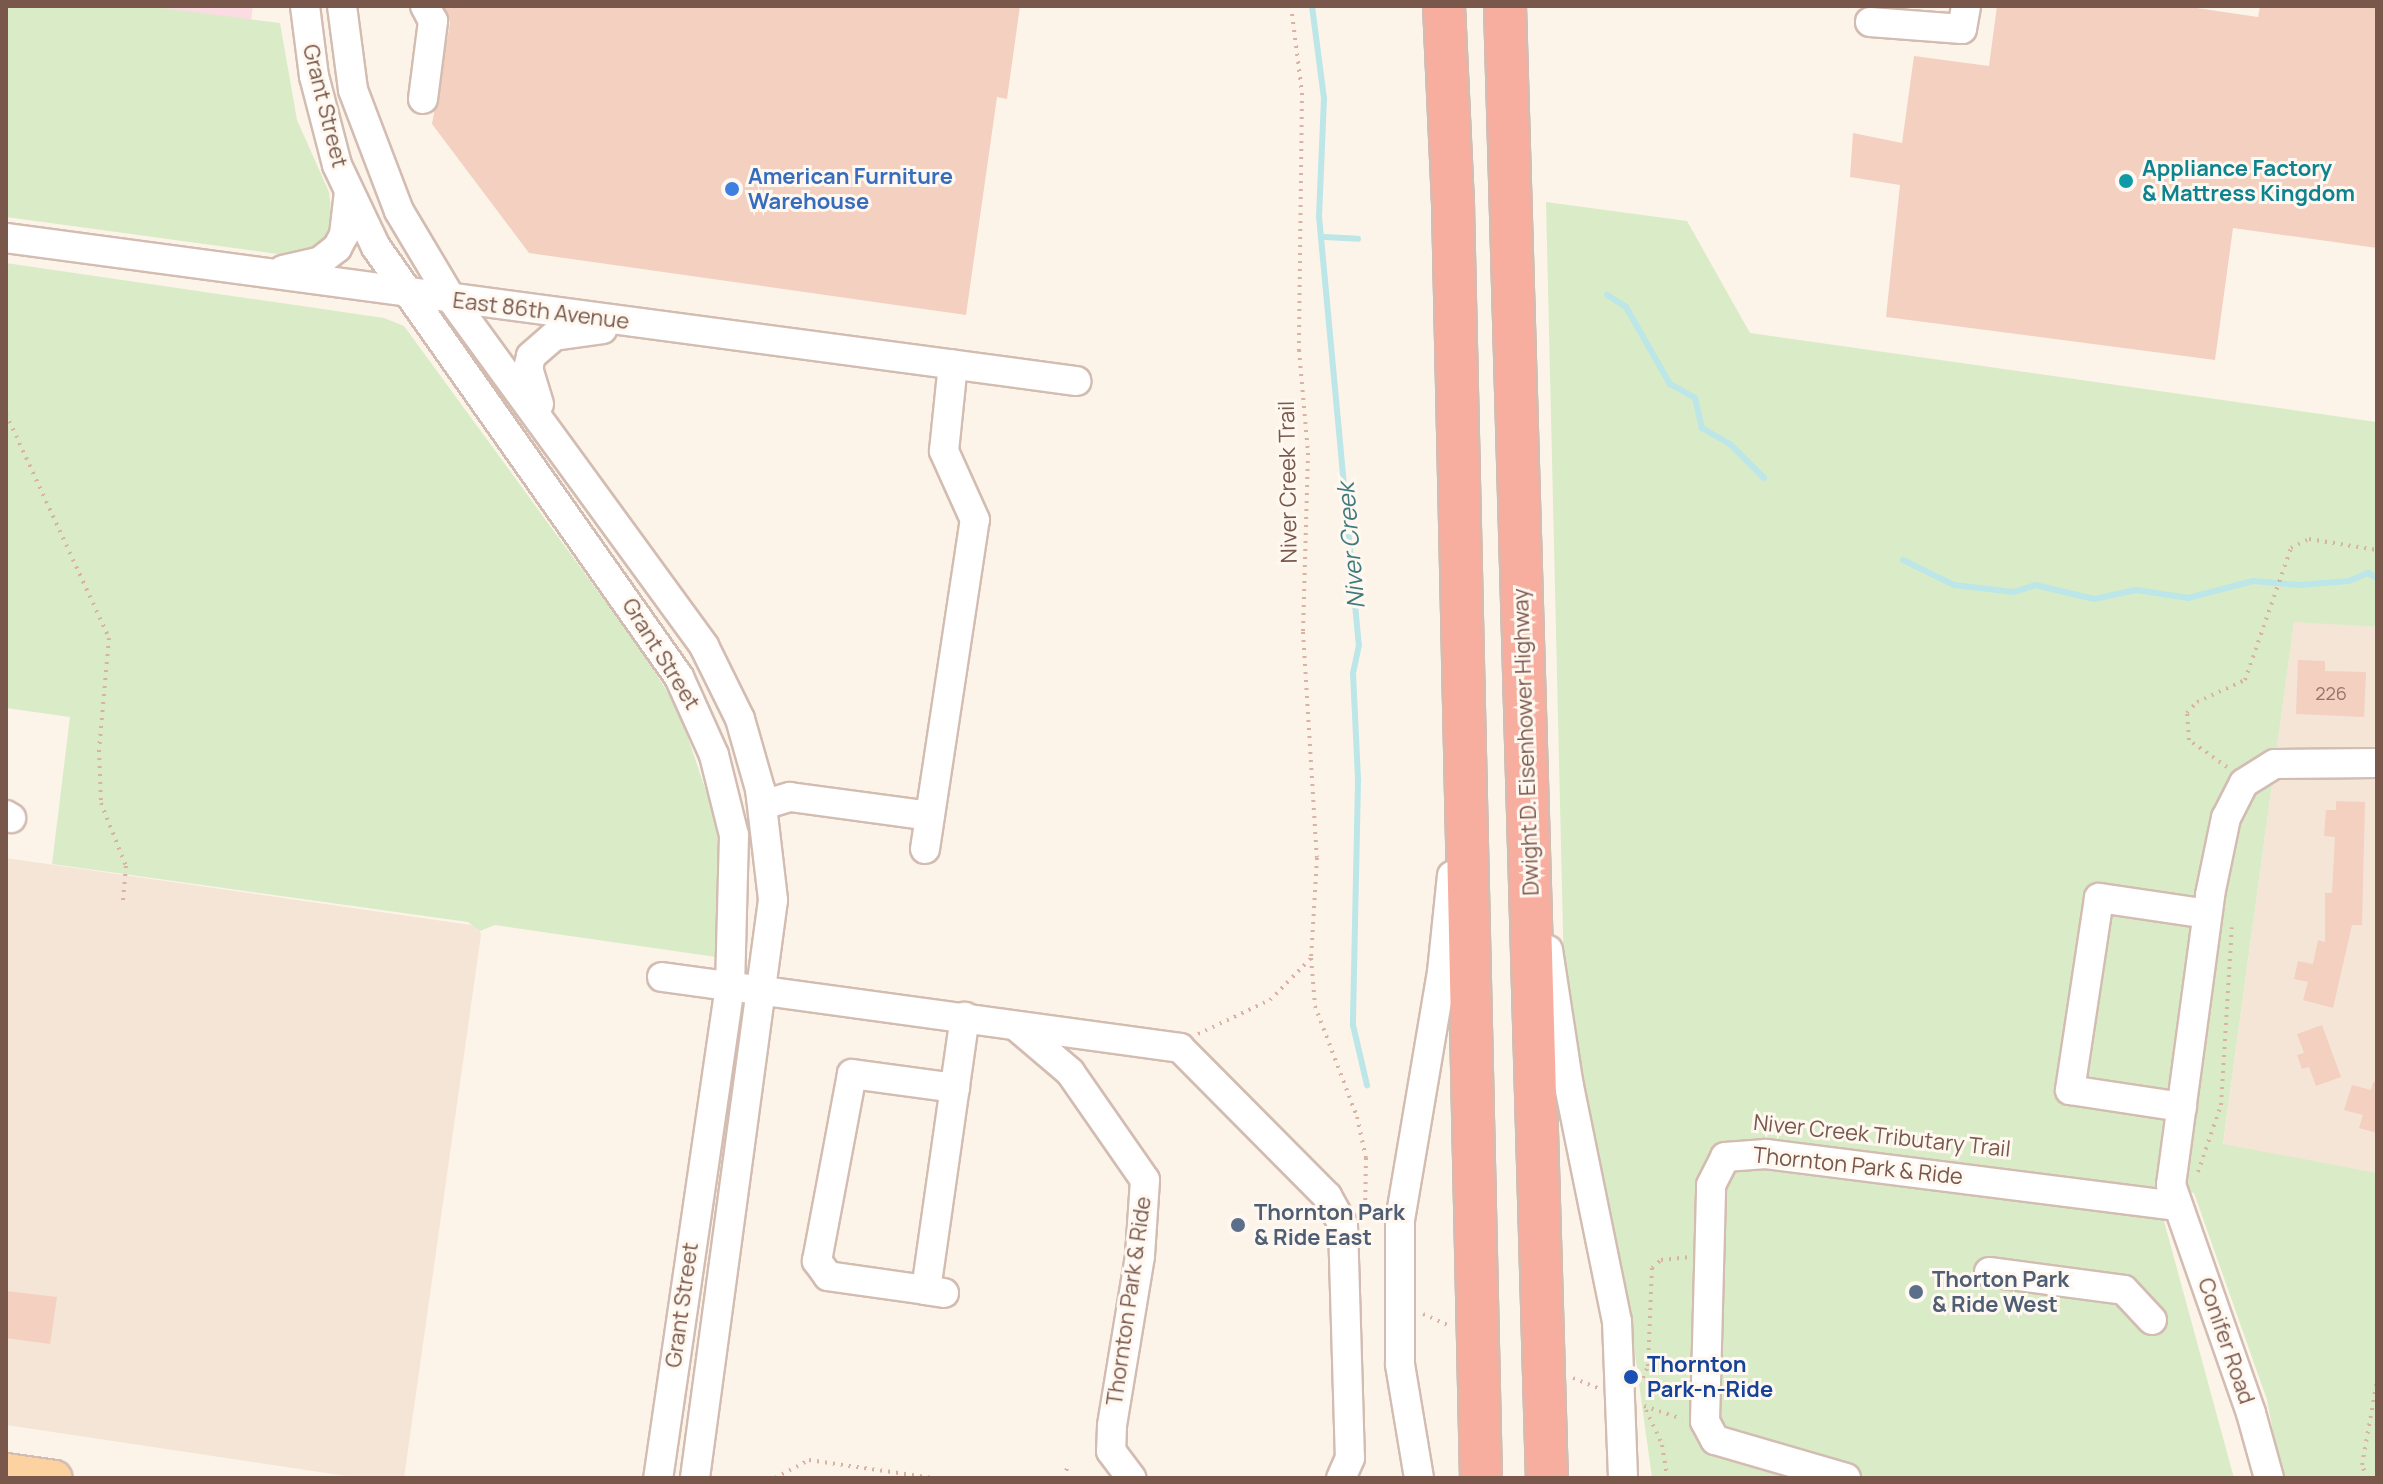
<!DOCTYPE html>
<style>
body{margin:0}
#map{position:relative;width:2383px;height:1484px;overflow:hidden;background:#fdf4e9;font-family:Manrope,sans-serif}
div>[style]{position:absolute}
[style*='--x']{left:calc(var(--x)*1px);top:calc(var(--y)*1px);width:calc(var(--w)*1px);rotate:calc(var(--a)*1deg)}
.residential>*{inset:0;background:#f5e5d7}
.medical>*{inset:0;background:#fbdce3}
.green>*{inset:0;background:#d9ecc7}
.stream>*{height:6px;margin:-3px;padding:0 3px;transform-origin:3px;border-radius:3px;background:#bce6e8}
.building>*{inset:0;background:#f3d0c0}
.path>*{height:4px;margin-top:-2px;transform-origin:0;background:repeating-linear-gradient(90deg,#d9b2a2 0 2px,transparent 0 8px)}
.roads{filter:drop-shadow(2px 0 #d3bcb1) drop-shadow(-2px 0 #d3bcb1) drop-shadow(0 2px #d3bcb1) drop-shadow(0 -2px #d3bcb1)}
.minor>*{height:28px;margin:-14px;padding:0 14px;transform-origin:14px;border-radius:14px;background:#fff}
.major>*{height:34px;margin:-17px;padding:0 17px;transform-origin:17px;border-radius:17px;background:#fcd2a1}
.highway>*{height:40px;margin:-20px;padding:0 20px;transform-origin:20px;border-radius:20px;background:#f8ae9f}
.dots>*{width:22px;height:22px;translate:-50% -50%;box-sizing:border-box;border:4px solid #fff8f0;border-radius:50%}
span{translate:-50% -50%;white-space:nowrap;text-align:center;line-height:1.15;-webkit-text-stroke:6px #fff8f0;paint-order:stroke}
.number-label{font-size:18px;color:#987568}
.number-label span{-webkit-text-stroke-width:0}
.street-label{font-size:22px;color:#79574b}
.culture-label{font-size:22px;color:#0d838f;font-weight:700}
.left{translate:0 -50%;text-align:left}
.shop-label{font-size:22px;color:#366cbe;font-weight:700}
.service-label{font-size:22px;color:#4e5e75;font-weight:700}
.transit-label{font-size:22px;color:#164399;font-weight:700}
.water-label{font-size:24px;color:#3e7a7e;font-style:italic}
.frame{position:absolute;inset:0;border:8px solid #79574b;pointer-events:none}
</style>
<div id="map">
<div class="residential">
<div style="clip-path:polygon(2294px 621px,2377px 627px,2377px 1173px,2223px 1145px)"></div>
<div style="clip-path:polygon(6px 858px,478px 926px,481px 935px,404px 1478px,359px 1478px,6px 1425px)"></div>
</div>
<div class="medical">
<div style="clip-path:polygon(146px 6px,253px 6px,251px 21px)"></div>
</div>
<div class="green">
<div style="clip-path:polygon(6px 6px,146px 6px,280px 23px,297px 120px,329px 192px,332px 219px,324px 239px,309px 251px,285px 255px,6px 217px)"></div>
<div style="clip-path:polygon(1546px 202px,1687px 221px,1750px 333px,2377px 422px,2377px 627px,2294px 622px,2223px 1144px,2377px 1173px,2377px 1478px,2282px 1478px,2267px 1400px,2194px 1193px,2155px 1188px,2234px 1478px,1652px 1478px,1626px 1289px,1565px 1018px)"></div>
<div style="clip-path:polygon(6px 263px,384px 318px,404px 326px,640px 649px,678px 708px,715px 818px,722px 880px,720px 953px,716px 957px,495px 925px,480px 931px,468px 922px,52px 864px,70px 717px,6px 708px)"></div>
</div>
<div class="stream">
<div style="--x:1312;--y:6;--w:93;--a:82.6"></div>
<div style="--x:1324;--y:98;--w:118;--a:92.4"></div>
<div style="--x:1319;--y:216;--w:431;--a:84.7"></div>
<div style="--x:1359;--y:645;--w:29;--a:102"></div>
<div style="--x:1353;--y:673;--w:108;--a:87.3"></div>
<div style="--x:1358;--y:781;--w:244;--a:91.2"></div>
<div style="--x:1353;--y:1025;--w:62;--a:76.9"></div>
<div style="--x:1325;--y:237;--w:33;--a:3"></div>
<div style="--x:1607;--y:295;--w:22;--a:32"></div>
<div style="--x:1626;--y:307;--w:89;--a:60.3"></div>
<div style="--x:1670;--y:384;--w:29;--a:29"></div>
<div style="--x:1695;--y:398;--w:31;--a:77"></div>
<div style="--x:1702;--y:428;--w:32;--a:30"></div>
<div style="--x:1730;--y:444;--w:48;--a:45"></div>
<div style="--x:1903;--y:560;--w:57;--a:26.1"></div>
<div style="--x:1954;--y:585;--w:60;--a:6.7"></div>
<div style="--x:2014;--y:592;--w:22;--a:-18"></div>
<div style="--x:2035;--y:585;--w:61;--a:13.3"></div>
<div style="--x:2094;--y:599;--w:43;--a:-12.1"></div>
<div style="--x:2136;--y:590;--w:53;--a:8.7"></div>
<div style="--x:2188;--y:598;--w:67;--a:-14.7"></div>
<div style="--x:2253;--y:581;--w:46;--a:5"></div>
<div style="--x:2299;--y:585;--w:50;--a:-4.6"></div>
<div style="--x:2349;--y:581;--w:21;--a:-23"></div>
<div style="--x:2368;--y:573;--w:10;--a:29"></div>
</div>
<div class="building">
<div style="clip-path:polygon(444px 6px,1020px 6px,1007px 99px,997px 97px,966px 315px,529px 253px,432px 124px,450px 23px)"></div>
<div style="clip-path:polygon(1997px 6px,2183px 6px,2258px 17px,2260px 6px,2377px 6px,2377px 248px,2233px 228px,2215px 360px,1886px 317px,1900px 185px,1850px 177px,1853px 133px,1902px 143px,1914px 56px,1989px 66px)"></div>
<div style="clip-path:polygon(2298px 660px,2325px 661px,2325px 671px,2366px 672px,2364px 717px,2296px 714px)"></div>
<div style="clip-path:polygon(2336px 801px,2365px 802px,2362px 925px,2352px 925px,2333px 1008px,2303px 1000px,2308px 982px,2294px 979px,2298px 961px,2313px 964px,2318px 940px,2325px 942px,2325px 893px,2332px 893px,2335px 837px,2324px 836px,2326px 810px,2336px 810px)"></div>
<div style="clip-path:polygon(2322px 1025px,2341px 1077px,2316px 1086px,2309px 1067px,2302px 1069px,2297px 1055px,2304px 1053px,2297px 1034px)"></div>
<div style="clip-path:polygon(2373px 1082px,2377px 1083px,2377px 1133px,2359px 1128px,2363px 1115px,2344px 1110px,2352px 1085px,2371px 1090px)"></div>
<div style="clip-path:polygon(6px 1291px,57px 1297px,50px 1344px,6px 1338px)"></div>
</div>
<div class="path">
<div style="--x:1291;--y:6;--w:88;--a:82.8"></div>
<div style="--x:1302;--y:93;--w:257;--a:90.7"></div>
<div style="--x:1299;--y:350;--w:103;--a:85"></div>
<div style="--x:1308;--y:453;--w:179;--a:91.6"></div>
<div style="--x:1303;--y:632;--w:226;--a:86.5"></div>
<div style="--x:1317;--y:858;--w:100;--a:93.4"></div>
<div style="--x:1311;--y:958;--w:48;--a:85.2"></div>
<div style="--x:1315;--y:1006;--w:119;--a:69.3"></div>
<div style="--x:1357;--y:1117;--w:42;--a:77.6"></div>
<div style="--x:1366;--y:1158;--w:56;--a:91"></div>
<div style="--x:6;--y:414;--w:247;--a:65.3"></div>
<div style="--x:109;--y:638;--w:112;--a:95.1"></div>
<div style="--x:99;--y:750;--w:53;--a:87.8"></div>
<div style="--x:101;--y:803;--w:68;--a:68.4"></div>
<div style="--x:126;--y:866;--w:37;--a:95"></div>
<div style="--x:2227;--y:767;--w:47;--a:-144.6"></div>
<div style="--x:2189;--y:740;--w:27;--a:-94"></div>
<div style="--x:2187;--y:713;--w:15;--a:-48"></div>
<div style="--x:2197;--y:702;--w:53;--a:-24.6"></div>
<div style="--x:2245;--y:680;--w:140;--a:-70.8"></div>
<div style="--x:2291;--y:548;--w:20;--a:-27"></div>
<div style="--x:2309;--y:539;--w:69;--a:9.2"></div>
<div style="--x:1198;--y:1034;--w:80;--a:-25.3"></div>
<div style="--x:1270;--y:1000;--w:59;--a:-45.7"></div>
<div style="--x:2198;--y:1172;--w:71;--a:-71.1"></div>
<div style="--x:2221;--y:1105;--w:178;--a:-86.5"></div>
<div style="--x:1423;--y:1314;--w:27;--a:24"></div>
<div style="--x:1573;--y:1378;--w:27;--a:22"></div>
<div style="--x:1643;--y:1378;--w:13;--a:-67"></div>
<div style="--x:1648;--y:1366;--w:98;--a:-87.7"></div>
<div style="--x:1652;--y:1268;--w:12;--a:-42"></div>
<div style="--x:1661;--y:1260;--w:27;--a:-6"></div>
<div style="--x:1644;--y:1406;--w:40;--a:18.9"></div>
<div style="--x:1646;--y:1410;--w:38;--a:65"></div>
<div style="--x:1662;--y:1445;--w:33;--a:81"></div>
<div style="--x:775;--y:1478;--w:38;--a:-28"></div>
<div style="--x:809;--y:1460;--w:125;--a:8.3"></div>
<div style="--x:1063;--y:1478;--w:13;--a:-67"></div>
<div style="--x:2367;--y:1478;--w:14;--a:-111"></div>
<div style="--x:2362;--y:1465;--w:85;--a:-79.9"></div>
</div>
<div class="roads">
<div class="minor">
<div style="--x:305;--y:6;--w:71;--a:82.7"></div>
<div style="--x:314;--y:76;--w:92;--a:75.5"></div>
<div style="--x:337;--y:165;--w:91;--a:64.6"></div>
<div style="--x:376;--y:247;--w:526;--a:54.83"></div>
<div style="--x:679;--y:677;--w:85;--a:65.8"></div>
<div style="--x:714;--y:755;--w:82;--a:76"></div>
<div style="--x:734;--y:835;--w:151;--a:91.5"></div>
<div style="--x:730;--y:986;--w:497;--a:98.3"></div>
<div style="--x:342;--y:6;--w:85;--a:82.5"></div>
<div style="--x:353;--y:90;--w:129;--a:69.2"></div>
<div style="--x:399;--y:211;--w:104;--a:59.2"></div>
<div style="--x:452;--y:300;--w:428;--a:53.9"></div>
<div style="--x:704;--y:646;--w:81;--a:63.7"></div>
<div style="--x:740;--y:719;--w:73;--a:74.1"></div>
<div style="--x:760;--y:789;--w:112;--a:83.3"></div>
<div style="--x:773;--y:900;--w:583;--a:97.69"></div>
<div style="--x:1870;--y:22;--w:92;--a:4.4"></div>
<div style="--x:1962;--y:29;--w:23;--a:-80"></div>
<div style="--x:423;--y:99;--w:79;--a:-82.7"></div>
<div style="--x:433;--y:21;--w:17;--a:-118"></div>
<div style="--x:6;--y:238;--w:1080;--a:7.61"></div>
<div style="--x:283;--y:270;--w:37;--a:-13"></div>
<div style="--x:319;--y:262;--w:23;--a:-38"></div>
<div style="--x:337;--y:248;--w:15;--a:-62"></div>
<div style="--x:344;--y:235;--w:43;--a:-83.4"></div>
<div style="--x:539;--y:404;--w:37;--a:-107"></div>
<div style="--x:528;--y:369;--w:13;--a:-77"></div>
<div style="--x:531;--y:356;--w:30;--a:-41"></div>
<div style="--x:554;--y:336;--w:49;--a:-8.1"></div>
<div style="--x:763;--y:805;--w:28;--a:-17"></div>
<div style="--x:790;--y:797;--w:141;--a:7.7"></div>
<div style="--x:6;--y:815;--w:6;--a:31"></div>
<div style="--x:925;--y:849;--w:333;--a:-81.4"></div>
<div style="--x:975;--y:520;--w:76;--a:-114.2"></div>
<div style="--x:944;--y:451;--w:87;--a:-84.1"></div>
<div style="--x:1548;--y:950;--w:133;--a:81.3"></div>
<div style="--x:1568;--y:1081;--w:245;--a:78.5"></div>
<div style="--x:1617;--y:1321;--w:157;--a:87.8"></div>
<div style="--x:662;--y:977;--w:523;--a:7.8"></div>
<div style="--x:1180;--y:1048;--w:209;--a:45.2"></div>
<div style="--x:1327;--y:1196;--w:33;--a:61"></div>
<div style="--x:1343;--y:1225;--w:233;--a:88.3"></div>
<div style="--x:1350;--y:1458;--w:22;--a:114"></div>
<div style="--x:1016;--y:1026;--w:71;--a:40.4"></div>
<div style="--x:1070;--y:1072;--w:131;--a:55.2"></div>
<div style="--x:1145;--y:1180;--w:76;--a:93.8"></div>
<div style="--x:1140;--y:1256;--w:172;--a:99.4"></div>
<div style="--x:1112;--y:1426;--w:25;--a:92"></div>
<div style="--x:1111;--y:1451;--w:34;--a:53"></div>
<div style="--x:2182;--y:1107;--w:113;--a:-171.4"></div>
<div style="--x:2070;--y:1090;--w:194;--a:-81.4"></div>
<div style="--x:2099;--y:898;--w:109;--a:8.4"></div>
<div style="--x:1989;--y:1272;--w:136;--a:7.6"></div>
<div style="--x:2124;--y:1290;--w:41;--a:47"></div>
<div style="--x:926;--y:1290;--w:99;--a:-171.9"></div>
<div style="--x:828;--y:1276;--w:19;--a:-126"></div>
<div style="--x:817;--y:1261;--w:190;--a:-79.4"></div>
<div style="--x:852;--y:1074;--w:104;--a:7.7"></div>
<div style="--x:944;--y:1293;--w:18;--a:-171"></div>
<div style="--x:926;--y:1290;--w:276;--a:-81.9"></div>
<div style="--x:1419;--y:1478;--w:116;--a:-99.5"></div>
<div style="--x:1400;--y:1364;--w:144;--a:-90"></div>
<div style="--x:1400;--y:1220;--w:252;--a:-80.4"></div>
<div style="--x:1442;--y:972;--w:97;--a:-84.1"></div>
<div style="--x:1846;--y:1478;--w:136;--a:-163.8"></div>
<div style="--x:1715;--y:1440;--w:21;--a:-118"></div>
<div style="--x:1705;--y:1421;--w:236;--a:-88.5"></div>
<div style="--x:1711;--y:1185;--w:31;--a:-63"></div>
<div style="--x:1725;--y:1157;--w:41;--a:-4.2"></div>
<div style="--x:1766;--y:1154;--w:413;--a:7.2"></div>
<div style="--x:2269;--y:1478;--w:67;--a:-105.5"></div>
<div style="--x:2251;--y:1413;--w:242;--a:-109.3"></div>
<div style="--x:2171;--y:1185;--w:293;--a:-82.3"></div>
<div style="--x:2210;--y:895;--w:79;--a:-78.3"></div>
<div style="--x:2226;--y:818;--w:39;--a:-63"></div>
<div style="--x:2244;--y:783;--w:36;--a:-32"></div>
<div style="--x:2275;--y:764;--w:102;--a:-0.6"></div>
</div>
<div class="major">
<div style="--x:6;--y:1471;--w:49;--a:8.1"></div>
</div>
<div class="highway">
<div style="--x:1444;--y:6;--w:200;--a:87.4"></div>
<div style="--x:1453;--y:206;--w:1272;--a:88.74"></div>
<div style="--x:1505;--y:6;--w:1473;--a:88.37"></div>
</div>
</div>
<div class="dots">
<div style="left:2126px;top:181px;background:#0f9aa8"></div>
<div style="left:732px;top:189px;background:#3f7fe0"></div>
<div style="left:1238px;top:1225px;background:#5c6f8a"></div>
<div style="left:1916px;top:1292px;background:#5c6f8a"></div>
<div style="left:1631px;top:1377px;background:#1a4fb4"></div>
</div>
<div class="number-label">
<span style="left:2331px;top:693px">226</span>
</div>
<div class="street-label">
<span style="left:325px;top:106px;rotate:76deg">Grant Street</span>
<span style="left:541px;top:311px;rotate:7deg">East 86th Avenue</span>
<span style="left:1288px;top:482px;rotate:-91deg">Niver Creek Trail</span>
<span style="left:661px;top:654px;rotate:58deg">Grant Street</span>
<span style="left:1526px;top:742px;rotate:-92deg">Dwight D. Eisenhower Highway</span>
<span style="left:1882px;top:1136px;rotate:6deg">Niver Creek Tributary Trail</span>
<span style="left:1858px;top:1166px;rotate:6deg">Thornton Park &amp; Ride</span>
<span style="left:1129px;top:1301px;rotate:-82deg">Thornton Park &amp; Ride</span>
<span style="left:682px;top:1305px;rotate:-82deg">Grant Street</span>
<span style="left:2226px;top:1341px;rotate:71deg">Conifer Road</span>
</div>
<div class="culture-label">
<span class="left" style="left:2142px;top:181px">Appliance Factory<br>&amp; Mattress Kingdom</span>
</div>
<div class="shop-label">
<span class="left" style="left:748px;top:189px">American Furniture<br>Warehouse</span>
</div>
<div class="service-label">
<span class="left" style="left:1254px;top:1225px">Thornton Park<br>&amp; Ride East</span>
<span class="left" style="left:1932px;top:1292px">Thorton Park<br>&amp; Ride West</span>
</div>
<div class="transit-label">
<span class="left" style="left:1647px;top:1377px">Thornton<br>Park-n-Ride</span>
</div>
<div class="water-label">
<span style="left:1350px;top:546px;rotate:-95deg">Niver Creek</span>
</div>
<div class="frame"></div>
</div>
